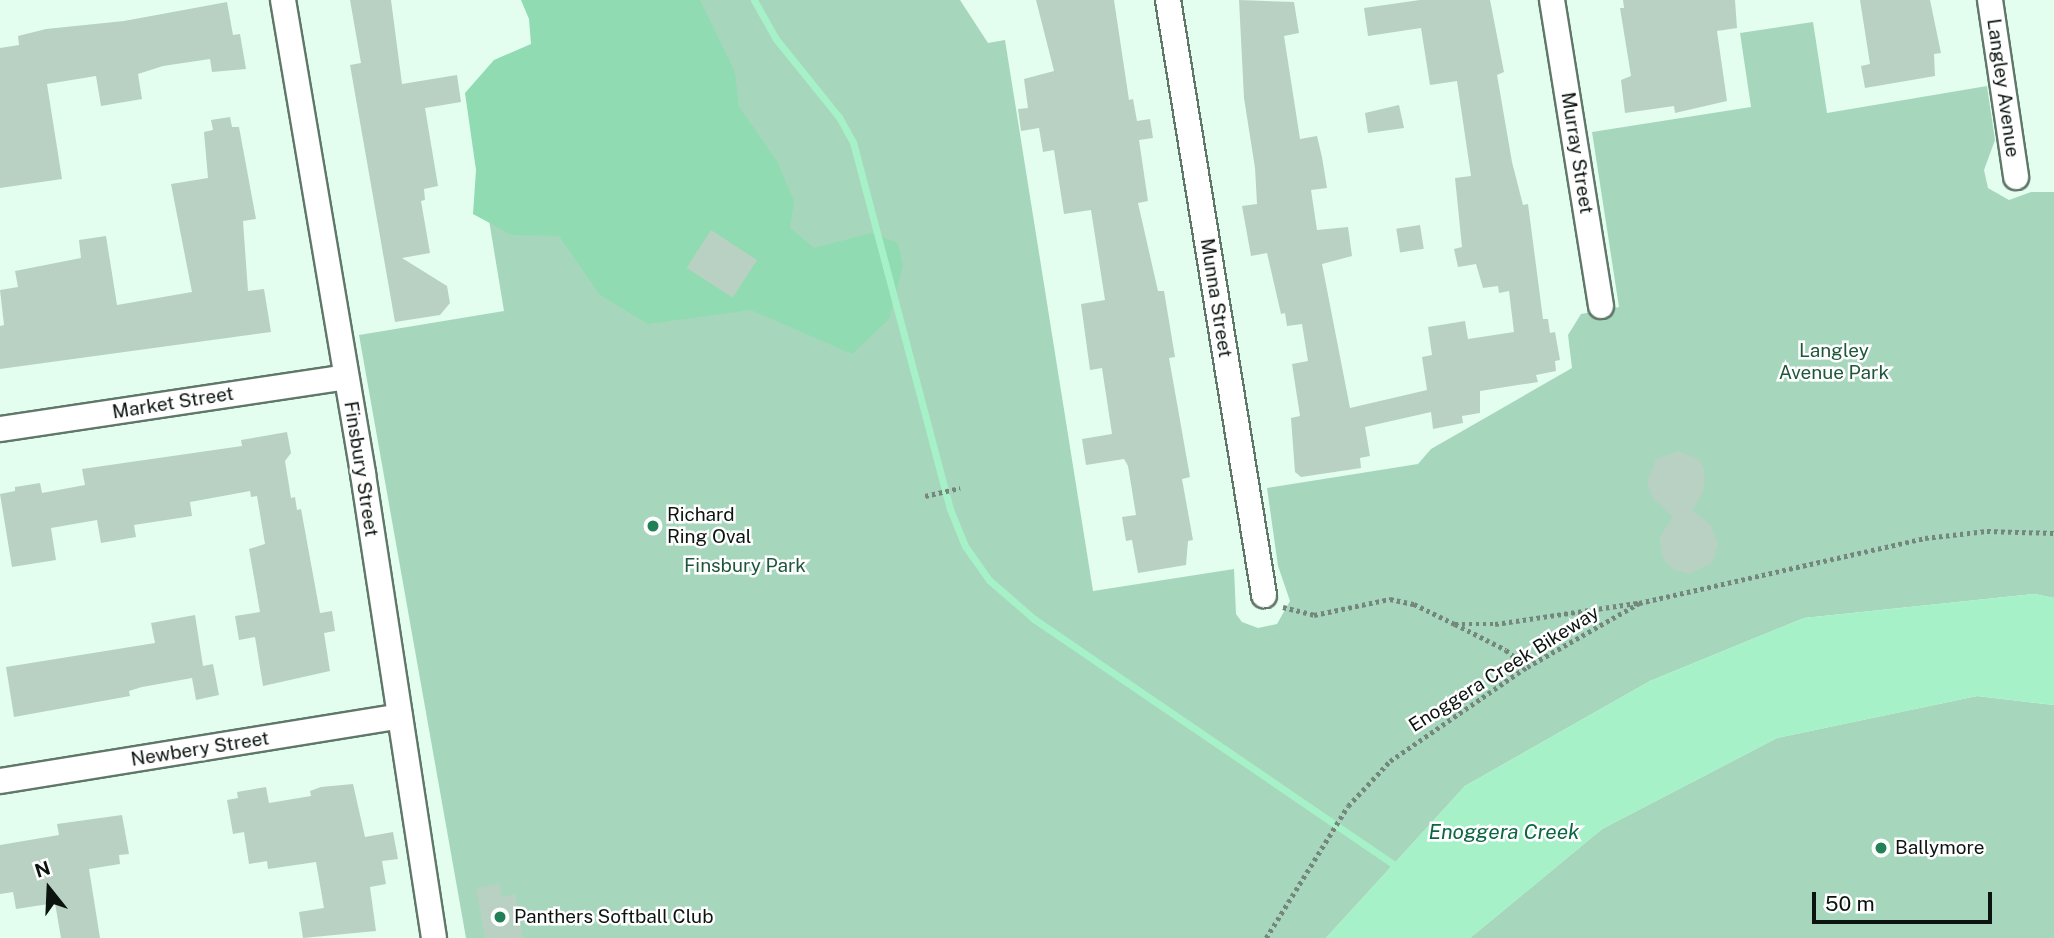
<!DOCTYPE html>
<style>
body{margin:0}
#map{position:relative;width:2054px;height:938px;overflow:hidden;background:#e3feee;font-family:"Public Sans",sans-serif}
div>[style]{position:absolute}
[style*='--x']{left:calc(var(--x)*1px);top:calc(var(--y)*1px);width:calc(var(--w)*1px);rotate:calc(var(--a)*1deg)}
.green>*{inset:0;background:#a6d7bc}
.forest>*{inset:0;background:#90dbb2}
.water>*{inset:0;background:#a6f1c8}
.stream>*{height:7px;margin:-3.5px;padding:0 3.5px;transform-origin:3.5px;border-radius:3.5px;background:#a6f1c8}
.building>*{inset:0;background:#b8d1c2;transform-origin:0 0}
.path>*{height:4.5px;margin-top:-2.25px;transform-origin:0;background:repeating-linear-gradient(90deg,#75877c 0 3.5px,transparent 0 7px)}
.roads{filter:drop-shadow(2px 0 #60776a) drop-shadow(-2px 0 #60776a) drop-shadow(0 2px #60776a) drop-shadow(0 -2px #60776a)}
.minor>*{height:24px;margin:-12px;padding:0 12px;transform-origin:12px;border-radius:12px;background:#fff}
.dots>*{width:19px;height:19px;translate:-50% -50%;box-sizing:border-box;border:4px solid #fff;border-radius:50%}
span{translate:-50% -50%;white-space:nowrap;text-align:center;line-height:1.15;-webkit-text-stroke:5px #fff;paint-order:stroke}
.street-label{font-size:19px;color:#0b140f}
.park-label{font-size:19px;color:#1f573c}
.poi-label{font-size:19px;color:#0b140f}
.left{translate:0 -50%;text-align:left}
.water-label{font-size:21px;color:#0c6743;font-style:italic}
.north{position:absolute;left:14px;top:854px;width:70px;height:70px;-webkit-text-stroke:5px #fff;paint-order:stroke;rotate:342deg;font-size:19px;font-weight:700;line-height:28px;text-align:center;color:#0b140f}
.north::after{content:'';display:block;margin:auto;width:24px;height:32px;background:#0b140f;clip-path:polygon(50% 0,100% 100%,50% 72%,0 100%)}
.scale{position:absolute;left:1812px;top:892px;width:180px;height:32px;box-sizing:border-box;border:4px solid #0b140f;border-top:0;padding-left:9px;font-size:21px;line-height:24px;white-space:nowrap;color:#0b140f;-webkit-text-stroke:5px #fff;paint-order:stroke}
</style>
<div id="map">
<div class="green">
<div style="clip-path:polygon(528px 0,960px 0,988px 43px,1005px 40px,1093px 591px,1234px 569px,1236px 614px,1242px 622px,1258px 628px,1277px 624px,1290px 601px,1278px 566px,1267px 488px,1418px 464px,1431px 449px,1572px 368px,1568px 335px,1581px 314px,1619px 307px,1592px 132px,1751px 107px,1740px 33px,1813px 22px,1827px 113px,1987px 86px,1995px 140px,1984px 170px,1988px 188px,2009px 200px,2031px 192px,2054px 192px,2054px 598px,2035px 594px,1804px 618px,1650px 681px,1465px 786px,1326px 938px,466px 938px,359px 335px,504px 311px,474px 129px,547px 117px)"></div>
<div style="clip-path:polygon(1977px 696px,2054px 705px,2054px 938px,1470px 938px,1602px 829px,1777px 738px)"></div>
</div>
<div class="forest">
<div style="clip-path:polygon(521px 0,700px 0,735px 72px,739px 107px,777px 161px,794px 201px,790px 228px,814px 248px,871px 233px,898px 243px,903px 266px,889px 319px,852px 354px,751px 310px,648px 324px,600px 295px,559px 236px,512px 235px,473px 214px,476px 170px,465px 93px,494px 60px,531px 44px,529px 19px)"></div>
</div>
<div class="water">
<div style="clip-path:polygon(2035px 594px,2054px 598px,2054px 705px,1977px 696px,1777px 738px,1602px 829px,1470px 938px,1326px 938px,1465px 786px,1650px 681px,1804px 618px)"></div>
</div>
<div class="stream">
<div style="--x:754;--y:0;--w:45;--a:60.6"></div>
<div style="--x:776;--y:39;--w:100;--a:51.1"></div>
<div style="--x:839;--y:117;--w:29;--a:61"></div>
<div style="--x:853;--y:142;--w:380;--a:75.2"></div>
<div style="--x:950;--y:509;--w:40;--a:68"></div>
<div style="--x:965;--y:546;--w:42;--a:54.8"></div>
<div style="--x:989;--y:580;--w:60;--a:40.9"></div>
<div style="--x:1034;--y:619;--w:442;--a:34.3"></div>
</div>
<div class="building">
<div style="clip-path:polygon(350px 0,391px 0,402px 84px,457px 75px,461px 102px,425px 108px,438px 186px,424px 189px,425px 200px,421px 201px,430px 253px,402px 258px,447px 286px,450px 303px,440px 315px,395px 322px,350px 65px,361px 63px)"></div>
<div style="clip-path:polygon(1036px 0,1114px 0,1129px 100px,1133px 99px,1137px 121px,1150px 119px,1153px 138px,1139px 140px,1148px 201px,1138px 203px,1158px 291px,1164px 291px,1175px 357px,1169px 358px,1190px 477px,1182px 479px,1193px 540px,1188px 541px,1186px 565px,1138px 573px,1132px 540px,1126px 541px,1122px 517px,1136px 515px,1128px 466px,1124px 459px,1086px 465px,1082px 439px,1112px 434px,1102px 368px,1090px 370px,1081px 304px,1105px 300px,1091px 210px,1064px 214px,1054px 150px,1043px 152px,1039px 128px,1021px 131px,1018px 109px,1028px 108px,1024px 79px,1054px 71px)"></div>
<div style="clip-path:polygon(1239px 0,1294px 2px,1299px 33px,1284px 36px,1300px 139px,1317px 136px,1322px 157px,1327px 188px,1311px 190px,1317px 230px,1348px 227px,1352px 256px,1322px 264px,1350px 408px,1427px 390px,1422px 357px,1432px 355px,1428px 327px,1465px 321px,1468px 339px,1514px 332px,1509px 291px,1499px 293px,1498px 286px,1483px 288px,1476px 264px,1458px 267px,1454px 249px,1462px 247px,1455px 178px,1471px 176px,1457px 81px,1430px 85px,1421px 28px,1368px 36px,1364px 8px,1420px 0,1490px 0,1504px 72px,1497px 75px,1512px 162px,1523px 205px,1528px 204px,1543px 319px,1548px 319px,1550px 333px,1555px 332px,1560px 360px,1555px 361px,1556px 371px,1536px 375px,1538px 382px,1480px 391px,1480px 413px,1462px 416px,1463px 423px,1433px 429px,1431px 412px,1365px 427px,1370px 456px,1360px 458px,1361px 468px,1301px 477px,1295px 472px,1291px 418px,1300px 416px,1292px 364px,1308px 361px,1302px 324px,1287px 326px,1285px 313px,1281px 314px,1267px 253px,1251px 256px,1242px 206px,1257px 204px,1255px 168px,1244px 98px)"></div>
<div style="clip-path:polygon(1623px 0,1735px 0,1737px 28px,1717px 31px,1727px 101px,1675px 113px,1674px 106px,1625px 113px,1621px 80px,1631px 76px,1620px 8px,1624px 8px)"></div>
<div style="clip-path:polygon(1860px 0,1930px 0,1941px 53px,1934px 54px,1935px 76px,1865px 88px,1861px 66px,1870px 64px)"></div>
<div style="clip-path:polygon(227px 2px,233px 35px,240px 34px,246px 69px,212px 72px,210px 59px,163px 66px,138px 74px,142px 99px,101px 106px,96px 76px,47px 84px,62px 179px,0 188px,0 48px,19px 45px,18px 36px,46px 29px,124px 21px)"></div>
<div style="clip-path:polygon(1399px 105px,1404px 128px,1368px 133px,1365px 113px)"></div>
<div style="clip-path:polygon(230px 117px,232px 127px,239px 127px,256px 219px,243px 221px,248px 291px,264px 289px,271px 332px,0 369px,0 326px,4px 325px,0 290px,18px 287px,15px 271px,81px 258px,79px 240px,106px 236px,117px 305px,192px 292px,171px 184px,208px 178px,204px 132px,213px 130px,211px 120px)"></div>
<div style="left:1420px;top:225px;width:24px;height:24px;rotate:81deg"></div>
<div style="left:711px;top:230px;width:55px;height:45px;rotate:33deg"></div>
<div style="clip-path:polygon(287px 432px,291px 453px,285px 461px,291px 498px,295px 497px,297px 510px,301px 509px,320px 613px,332px 611px,335px 631px,324px 633px,330px 671px,263px 686px,255px 637px,239px 640px,235px 616px,260px 612px,249px 549px,265px 544px,257px 496px,251px 497px,250px 491px,190px 502px,192px 516px,134px 525px,136px 537px,101px 543px,97px 520px,51px 528px,56px 560px,12px 567px,0 494px,15px 491px,15px 487px,40px 483px,42px 493px,85px 485px,82px 469px,242px 446px,241px 440px)"></div>
<div style="clip-path:polygon(1679px 451px,1699px 460px,1704px 469px,1704px 490px,1692px 511px,1711px 525px,1718px 544px,1712px 563px,1689px 574px,1673px 569px,1662px 557px,1660px 537px,1673px 517px,1653px 498px,1647px 483px,1656px 459px)"></div>
<div style="clip-path:polygon(195px 615px,203px 666px,213px 664px,219px 695px,196px 700px,192px 678px,142px 687px,129px 691px,130px 696px,14px 717px,6px 667px,155px 643px,151px 623px)"></div>
<div style="clip-path:polygon(353px 784px,365px 837px,393px 832px,398px 859px,382px 861px,386px 884px,370px 887px,376px 931px,303px 938px,299px 912px,324px 908px,316px 862px,268px 869px,267px 861px,249px 864px,244px 832px,233px 834px,227px 800px,238px 798px,237px 792px,266px 787px,269px 803px,311px 796px,310px 791px,321px 787px)"></div>
<div style="clip-path:polygon(122px 815px,129px 854px,119px 855px,120px 864px,89px 869px,100px 938px,61px 938px,55px 903px,16px 909px,13px 892px,0 894px,0 845px,59px 835px,57px 824px)"></div>
<div style="clip-path:polygon(500px 884px,502px 897px,515px 894px,523px 938px,485px 938px,476px 888px)"></div>
</div>
<div class="path">
<div style="--x:925;--y:496;--w:36;--a:-13"></div>
<div style="--x:1283;--y:607;--w:32;--a:14"></div>
<div style="--x:1314;--y:615;--w:78;--a:-11.9"></div>
<div style="--x:1390;--y:599;--w:25;--a:12"></div>
<div style="--x:1414;--y:604;--w:46;--a:26"></div>
<div style="--x:1455;--y:624;--w:40;--a:0"></div>
<div style="--x:1495;--y:624;--w:145;--a:-8.4"></div>
<div style="--x:1455;--y:624;--w:57;--a:27"></div>
<div style="--x:1506;--y:650;--w:27;--a:39"></div>
<div style="--x:1266;--y:938;--w:155;--a:-58.2"></div>
<div style="--x:1348;--y:806;--w:62;--a:-47"></div>
<div style="--x:1390;--y:761;--w:166;--a:-34.5"></div>
<div style="--x:1527;--y:667;--w:129;--a:-29.7"></div>
<div style="--x:1639;--y:603;--w:293;--a:-12.8"></div>
<div style="--x:1925;--y:538;--w:62;--a:-6.4"></div>
<div style="--x:1987;--y:531;--w:67;--a:1.7"></div>
</div>
<div class="roads">
<div class="minor">
<div style="--x:283;--y:0;--w:481;--a:80.4"></div>
<div style="--x:363;--y:474;--w:469;--a:81.3"></div>
<div style="--x:1168;--y:0;--w:603;--a:80.83"></div>
<div style="--x:1552;--y:0;--w:310;--a:80.9"></div>
<div style="--x:1990;--y:0;--w:179;--a:81.6"></div>
<div style="--x:0;--y:429;--w:350;--a:-8.5"></div>
<div style="--x:0;--y:781;--w:405;--a:-9.2"></div>
</div>
</div>
<div class="dots">
<div style="left:653px;top:526px;background:#228057"></div>
<div style="left:1881px;top:848px;background:#228057"></div>
<div style="left:500px;top:917px;background:#228057"></div>
</div>
<div class="street-label">
<span style="left:2003px;top:88px;rotate:82deg">Langley Avenue</span>
<span style="left:1577px;top:153px;rotate:81deg">Murray Street</span>
<span style="left:1216px;top:298px;rotate:81deg">Munna Street</span>
<span style="left:173px;top:403px;rotate:-9deg">Market Street</span>
<span style="left:361px;top:469px;rotate:81deg">Finsbury Street</span>
<span style="left:1504px;top:669px;rotate:-32deg">Enoggera Creek Bikeway</span>
<span style="left:200px;top:749px;rotate:-9deg">Newbery Street</span>
</div>
<div class="park-label">
<span style="left:1834px;top:362px">Langley<br>Avenue Park</span>
<span style="left:745px;top:566px">Finsbury Park</span>
</div>
<div class="poi-label">
<span class="left" style="left:667px;top:526px">Richard<br>Ring Oval</span>
<span class="left" style="left:1895px;top:848px">Ballymore</span>
<span class="left" style="left:514px;top:917px">Panthers Softball Club</span>
</div>
<div class="water-label">
<span style="left:1504px;top:832px">Enoggera Creek</span>
</div>
<div class="north">N</div>
<div class="scale">50 m</div>
</div>
